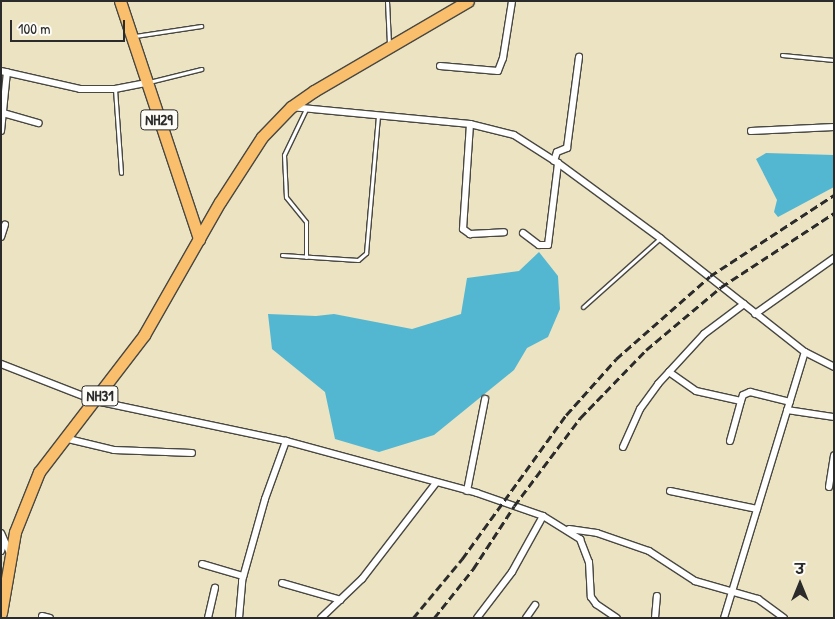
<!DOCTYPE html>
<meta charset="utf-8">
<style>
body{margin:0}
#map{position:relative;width:835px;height:619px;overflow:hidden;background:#ebe3c1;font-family:"Patrick Hand","Playpen Sans Deva",sans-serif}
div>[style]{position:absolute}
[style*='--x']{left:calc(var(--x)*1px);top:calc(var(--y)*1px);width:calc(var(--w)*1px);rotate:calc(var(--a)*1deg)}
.water>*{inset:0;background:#53b7d2}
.roads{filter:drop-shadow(1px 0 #484742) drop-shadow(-1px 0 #484742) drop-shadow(0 1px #484742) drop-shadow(0 -1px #484742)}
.lane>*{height:3px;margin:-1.5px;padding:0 1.5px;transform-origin:1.5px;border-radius:1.5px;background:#fff}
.street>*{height:6px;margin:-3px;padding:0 3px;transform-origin:3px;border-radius:3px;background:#fff}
.highway>*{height:11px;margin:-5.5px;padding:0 5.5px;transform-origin:5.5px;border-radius:5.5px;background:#f9bf6d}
.rail>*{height:2.5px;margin-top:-1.25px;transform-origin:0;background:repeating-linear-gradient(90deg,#2b2b2b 0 8px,transparent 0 12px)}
span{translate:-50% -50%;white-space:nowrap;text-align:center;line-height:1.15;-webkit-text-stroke:4px #fdfcf7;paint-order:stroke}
.shield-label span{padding:1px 4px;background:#fdfcf7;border:1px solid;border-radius:4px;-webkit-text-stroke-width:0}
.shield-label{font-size:15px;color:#2b2b2b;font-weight:700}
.frame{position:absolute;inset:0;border:2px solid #2b2b2b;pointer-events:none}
.north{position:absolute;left:775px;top:559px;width:50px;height:50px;-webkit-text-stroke:4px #fdfcf7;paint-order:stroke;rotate:0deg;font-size:14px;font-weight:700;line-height:20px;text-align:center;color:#2b2b2b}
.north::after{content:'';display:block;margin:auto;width:18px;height:22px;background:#2b2b2b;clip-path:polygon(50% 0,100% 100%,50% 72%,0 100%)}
.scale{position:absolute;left:10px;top:20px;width:115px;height:22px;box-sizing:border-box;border:2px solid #2b2b2b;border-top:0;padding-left:6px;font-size:15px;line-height:18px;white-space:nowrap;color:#2b2b2b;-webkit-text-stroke:4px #fdfcf7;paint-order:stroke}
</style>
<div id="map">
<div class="water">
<div style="clip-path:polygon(766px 153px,834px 155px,834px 187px,778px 217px,774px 212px,777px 200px,756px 159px)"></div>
<div style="clip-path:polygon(539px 252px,558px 276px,560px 309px,548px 337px,527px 348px,514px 370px,434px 435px,379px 452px,335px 439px,325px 392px,272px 349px,268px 314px,316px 316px,334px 314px,412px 329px,461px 314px,467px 278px,519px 271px)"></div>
</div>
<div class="roads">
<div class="lane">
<div style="--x:387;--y:1;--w:42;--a:87.3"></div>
<div style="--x:135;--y:36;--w:67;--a:-8.6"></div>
<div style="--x:782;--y:55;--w:52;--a:5.5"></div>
<div style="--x:149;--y:82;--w:54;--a:-14"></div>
<div style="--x:115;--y:89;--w:84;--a:85.9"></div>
<div style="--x:306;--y:109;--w:51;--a:115.6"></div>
<div style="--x:284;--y:155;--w:42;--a:87.3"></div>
<div style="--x:286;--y:197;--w:32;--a:51"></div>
<div style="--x:306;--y:222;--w:35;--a:90"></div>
<div style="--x:282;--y:255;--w:76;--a:3.8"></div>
<div style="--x:358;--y:260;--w:11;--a:-41"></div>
<div style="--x:366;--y:253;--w:138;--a:-85"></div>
<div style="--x:583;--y:307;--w:102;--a:-41.8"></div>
</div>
<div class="street">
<div style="--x:440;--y:66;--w:58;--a:4.9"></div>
<div style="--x:498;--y:71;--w:14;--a:-69"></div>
<div style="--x:503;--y:58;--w:58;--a:-81"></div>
<div style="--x:1;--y:71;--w:81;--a:12.8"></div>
<div style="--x:80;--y:89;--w:35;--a:0"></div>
<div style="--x:115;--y:89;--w:32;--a:-11"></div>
<div style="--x:291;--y:107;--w:180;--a:5.4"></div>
<div style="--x:470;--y:124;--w:45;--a:14"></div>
<div style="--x:514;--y:135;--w:52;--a:32.5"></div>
<div style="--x:558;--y:163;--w:127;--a:36.3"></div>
<div style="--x:660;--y:238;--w:184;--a:38.2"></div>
<div style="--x:805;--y:352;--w:33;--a:27"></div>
<div style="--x:3;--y:113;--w:37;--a:16"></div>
<div style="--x:470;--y:124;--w:105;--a:93.8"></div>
<div style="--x:463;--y:229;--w:9;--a:36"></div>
<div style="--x:470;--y:234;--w:34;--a:-3"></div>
<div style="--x:1;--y:131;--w:59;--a:-84.2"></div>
<div style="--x:751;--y:131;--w:83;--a:-2.8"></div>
<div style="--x:554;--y:161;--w:9;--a:-72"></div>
<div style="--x:557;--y:152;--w:11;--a:-22"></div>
<div style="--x:567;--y:148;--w:92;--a:-82.5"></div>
<div style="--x:523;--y:233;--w:20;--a:37"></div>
<div style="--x:539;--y:245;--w:9;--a:0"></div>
<div style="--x:548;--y:245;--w:83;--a:-83"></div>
<div style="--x:1;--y:237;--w:13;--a:-72"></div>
<div style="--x:755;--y:314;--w:97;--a:-35.3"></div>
<div style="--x:1;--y:364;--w:102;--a:21.3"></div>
<div style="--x:96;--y:401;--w:194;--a:11.9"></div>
<div style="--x:286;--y:441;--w:198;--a:15.2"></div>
<div style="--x:477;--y:493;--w:70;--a:19.2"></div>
<div style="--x:543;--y:516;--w:44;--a:31.9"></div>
<div style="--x:580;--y:539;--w:25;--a:69"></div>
<div style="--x:589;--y:562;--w:35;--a:87"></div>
<div style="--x:591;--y:597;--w:9;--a:54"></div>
<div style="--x:596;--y:604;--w:25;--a:34"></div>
<div style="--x:669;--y:372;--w:33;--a:35"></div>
<div style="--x:696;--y:391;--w:46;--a:12.5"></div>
<div style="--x:741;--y:401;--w:6;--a:-72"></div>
<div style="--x:743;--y:395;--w:8;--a:-23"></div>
<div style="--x:750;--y:392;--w:41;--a:14"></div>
<div style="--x:787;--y:410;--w:48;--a:8.5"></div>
<div style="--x:64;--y:438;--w:51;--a:13.5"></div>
<div style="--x:114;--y:450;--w:78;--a:2.2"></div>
<div style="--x:730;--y:441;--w:41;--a:-74.6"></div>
<div style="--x:623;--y:447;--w:42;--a:-65.9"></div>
<div style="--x:640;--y:409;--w:31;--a:-54"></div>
<div style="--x:658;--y:384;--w:68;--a:-47.4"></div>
<div style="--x:704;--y:334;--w:50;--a:-36.9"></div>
<div style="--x:829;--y:487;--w:32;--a:-81"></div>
<div style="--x:467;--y:491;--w:94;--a:-78.9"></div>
<div style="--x:670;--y:491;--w:89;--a:11.7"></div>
<div style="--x:569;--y:529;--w:28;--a:8"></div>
<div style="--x:597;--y:533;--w:55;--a:19.1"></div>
<div style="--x:649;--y:551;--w:55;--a:33.1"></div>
<div style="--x:695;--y:581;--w:66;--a:15.9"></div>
<div style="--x:758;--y:599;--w:32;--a:36"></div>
<div style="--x:1;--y:533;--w:22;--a:66"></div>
<div style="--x:1;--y:551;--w:10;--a:-73"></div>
<div style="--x:202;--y:564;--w:43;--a:16.3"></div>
<div style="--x:282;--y:583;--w:61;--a:16.1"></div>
<div style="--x:42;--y:616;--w:8;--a:14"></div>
<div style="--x:208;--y:618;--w:31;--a:-77"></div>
<div style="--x:239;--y:618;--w:37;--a:-85"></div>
<div style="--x:242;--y:581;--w:85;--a:-74.3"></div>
<div style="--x:265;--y:499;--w:62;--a:-70.1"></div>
<div style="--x:321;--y:618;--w:57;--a:-43.6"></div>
<div style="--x:362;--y:579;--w:121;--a:-52.4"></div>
<div style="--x:477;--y:618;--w:58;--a:-52.7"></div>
<div style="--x:512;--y:572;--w:64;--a:-61"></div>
<div style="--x:526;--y:618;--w:16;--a:-55"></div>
<div style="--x:655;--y:618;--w:22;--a:-85"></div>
<div style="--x:724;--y:618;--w:278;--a:-73.1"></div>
</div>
<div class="highway">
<div style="--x:120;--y:1;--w:251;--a:71.6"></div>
<div style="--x:1;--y:613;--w:82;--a:-80.2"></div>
<div style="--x:15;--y:532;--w:65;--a:-68.2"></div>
<div style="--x:39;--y:472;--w:173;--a:-52.5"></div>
<div style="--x:144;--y:335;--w:153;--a:-60.3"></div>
<div style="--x:220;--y:202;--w:77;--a:-57.1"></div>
<div style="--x:262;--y:137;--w:42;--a:-46"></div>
<div style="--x:291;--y:107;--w:28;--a:-35"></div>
<div style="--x:314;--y:91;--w:178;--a:-30.3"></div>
</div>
</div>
<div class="rail">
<div style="--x:413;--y:618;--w:77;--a:-50.3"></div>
<div style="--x:462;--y:559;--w:178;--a:-54.2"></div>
<div style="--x:566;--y:415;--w:75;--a:-48.2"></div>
<div style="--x:616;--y:359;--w:125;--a:-41.4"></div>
<div style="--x:710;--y:276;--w:148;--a:-33.2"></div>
<div style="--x:434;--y:618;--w:63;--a:-51.5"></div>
<div style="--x:473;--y:569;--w:75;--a:-56.9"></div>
<div style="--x:514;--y:506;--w:110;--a:-53.1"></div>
<div style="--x:580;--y:418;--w:95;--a:-45.9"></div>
<div style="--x:646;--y:350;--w:98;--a:-40"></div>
<div style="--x:721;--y:287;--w:135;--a:-33.2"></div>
</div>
<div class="shield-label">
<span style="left:159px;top:120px">NH29</span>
<span style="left:100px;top:396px">NH31</span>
</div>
<div class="frame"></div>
<div class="north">उ</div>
<div class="scale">100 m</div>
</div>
